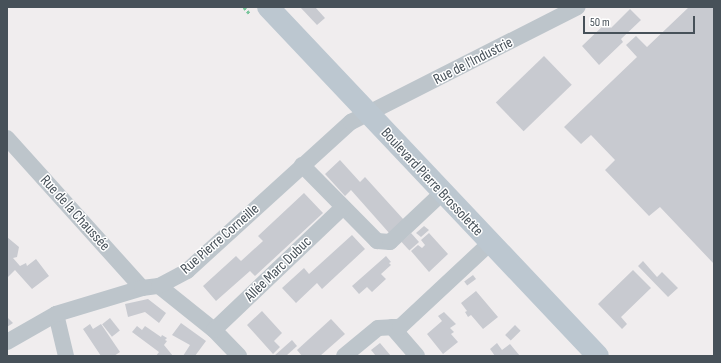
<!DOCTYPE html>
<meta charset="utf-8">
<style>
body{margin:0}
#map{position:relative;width:721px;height:363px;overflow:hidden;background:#f0edee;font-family:"Sofia Sans Condensed",sans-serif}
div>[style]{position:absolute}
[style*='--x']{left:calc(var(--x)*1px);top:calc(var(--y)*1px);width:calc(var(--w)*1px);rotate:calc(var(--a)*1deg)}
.building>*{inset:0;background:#c8cad0;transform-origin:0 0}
.path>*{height:2.5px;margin-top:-1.25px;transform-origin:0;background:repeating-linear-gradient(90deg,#7ac59c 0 3px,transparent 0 5px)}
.street>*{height:16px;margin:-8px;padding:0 8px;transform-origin:8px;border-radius:8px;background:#bdc5cb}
.secondary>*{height:22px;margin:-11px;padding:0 11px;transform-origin:11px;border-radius:11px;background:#bcc7d0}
span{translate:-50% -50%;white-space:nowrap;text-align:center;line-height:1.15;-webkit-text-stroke:3px #fff;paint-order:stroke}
.street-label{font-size:15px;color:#475159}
.frame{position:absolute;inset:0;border:8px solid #475159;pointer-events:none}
.scale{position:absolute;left:583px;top:16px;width:112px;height:18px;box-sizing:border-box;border:2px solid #475159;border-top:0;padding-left:5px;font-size:12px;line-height:14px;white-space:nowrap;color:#475159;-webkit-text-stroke:3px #fff;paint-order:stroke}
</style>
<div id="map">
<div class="building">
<div style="clip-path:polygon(300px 7px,315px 7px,325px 18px,317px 25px)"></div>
<div style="clip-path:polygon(689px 7px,714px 7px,714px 264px,660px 207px,649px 216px,605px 170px,615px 160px,591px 135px,581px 144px,564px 127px,637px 57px,626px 45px,636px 36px,647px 47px)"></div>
<div style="clip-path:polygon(630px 9px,641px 20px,621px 39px,623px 42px,599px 65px,582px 46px,606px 23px,611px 28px)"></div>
<div style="left:544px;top:56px;width:40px;height:67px;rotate:46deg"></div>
<div style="clip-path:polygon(340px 160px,360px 182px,365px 177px,404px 220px,390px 234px,351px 190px,345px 196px,325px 174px)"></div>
<div style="clip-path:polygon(304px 193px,323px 213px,255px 276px,250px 271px,216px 301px,203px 286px,236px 256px,241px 261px,263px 241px,258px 236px)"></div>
<div style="clip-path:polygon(424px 226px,429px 230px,421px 237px,416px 233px)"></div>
<div style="left:411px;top:233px;width:12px;height:13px;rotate:48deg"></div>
<div style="clip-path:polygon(429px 233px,448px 254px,429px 272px,411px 251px,418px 245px,422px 248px,425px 245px,421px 240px)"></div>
<div style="clip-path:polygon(352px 235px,365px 249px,322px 289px,317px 283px,296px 303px,282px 288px,304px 268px,309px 274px)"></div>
<div style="clip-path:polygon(7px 237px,19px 247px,17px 257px,13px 258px,20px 266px,26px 263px,27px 266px,36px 259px,49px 276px,32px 289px,15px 270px,7px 278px)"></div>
<div style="clip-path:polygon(386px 256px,391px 262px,389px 263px,391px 265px,381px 274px,386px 279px,372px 292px,367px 287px,359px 294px,352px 286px)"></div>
<div style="clip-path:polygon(643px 261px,657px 277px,662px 272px,678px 288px,668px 297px,638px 266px)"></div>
<div style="clip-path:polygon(633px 270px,651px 288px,621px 317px,627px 324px,622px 329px,598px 304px)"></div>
<div style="left:473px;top:275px;width:5px;height:11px;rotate:53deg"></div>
<div style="clip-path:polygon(476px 291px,498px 317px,483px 329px,471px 315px,468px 317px,465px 312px,467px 311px,461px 303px)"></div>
<div style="clip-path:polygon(148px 299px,166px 313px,159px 323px,145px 312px,128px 317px,125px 304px)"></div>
<div style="clip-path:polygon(262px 311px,282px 333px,274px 341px,280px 347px,273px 354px,247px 325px)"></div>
<div style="clip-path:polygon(444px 312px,456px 324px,450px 328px,454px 332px,451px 334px,458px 342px,443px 354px,427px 334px,442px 321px,438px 316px)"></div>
<div style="clip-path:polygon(7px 317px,13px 323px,7px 327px)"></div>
<div style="left:110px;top:318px;width:16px;height:10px;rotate:52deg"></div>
<div style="clip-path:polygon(331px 319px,345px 334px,320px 356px,302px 356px,297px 350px)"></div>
<div style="clip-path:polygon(181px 323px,206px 341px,195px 356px,183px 356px,190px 345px,172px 335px)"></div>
<div style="clip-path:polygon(90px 324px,93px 329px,101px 324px,120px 352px,114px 356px,101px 356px,83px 329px)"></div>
<div style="left:515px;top:325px;width:8px;height:14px;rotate:45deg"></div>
<div style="clip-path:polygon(137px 326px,142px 330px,145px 326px,161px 337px,162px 335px,167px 338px,165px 340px,167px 341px,164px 345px,173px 356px,156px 356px,159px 352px,132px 332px)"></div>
<div style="clip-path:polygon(292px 340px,297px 346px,286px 356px,274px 356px)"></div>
<div style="clip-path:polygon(380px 343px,391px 356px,376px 356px,371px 350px)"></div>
<div style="clip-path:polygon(497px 343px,502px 350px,510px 344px,520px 356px,495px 356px,490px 349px)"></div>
</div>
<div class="path">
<div style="--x:244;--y:7;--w:9;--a:49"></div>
</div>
<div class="street">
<div style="--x:7;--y:138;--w:202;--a:48"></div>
<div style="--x:302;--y:165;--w:107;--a:45.4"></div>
<div style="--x:377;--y:241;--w:13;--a:4"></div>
<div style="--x:390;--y:242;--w:71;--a:-43.3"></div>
<div style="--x:159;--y:286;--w:70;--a:38.7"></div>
<div style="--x:214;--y:330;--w:36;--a:46"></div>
<div style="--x:56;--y:314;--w:43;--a:76.6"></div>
<div style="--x:392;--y:327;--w:38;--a:49"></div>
<div style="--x:214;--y:330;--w:178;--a:-43.6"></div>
<div style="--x:7;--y:342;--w:56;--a:-29.7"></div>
<div style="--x:56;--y:314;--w:90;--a:-16.8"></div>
<div style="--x:142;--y:288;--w:17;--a:-7"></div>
<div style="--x:159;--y:286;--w:32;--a:-28"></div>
<div style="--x:187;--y:271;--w:222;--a:-42.3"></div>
<div style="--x:351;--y:122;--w:254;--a:-26.9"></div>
<div style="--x:344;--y:356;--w:44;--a:-39.5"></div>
<div style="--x:378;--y:328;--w:22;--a:-3"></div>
<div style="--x:400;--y:327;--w:123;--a:-43"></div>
</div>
<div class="secondary">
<div style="--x:268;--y:7;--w:480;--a:46.6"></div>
</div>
<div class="street-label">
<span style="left:473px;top:61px;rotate:-27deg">Rue de l'Industrie</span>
<span style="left:432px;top:182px;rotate:47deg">Boulevard Pierre Brossolette</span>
<span style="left:75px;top:213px;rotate:48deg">Rue de la Chaussée</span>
<span style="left:220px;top:239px;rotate:-41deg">Rue Pierre Corneille</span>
<span style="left:278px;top:269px;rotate:-44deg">Allée Marc Dubuc</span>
</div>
<div class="frame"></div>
<div class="scale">50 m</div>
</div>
